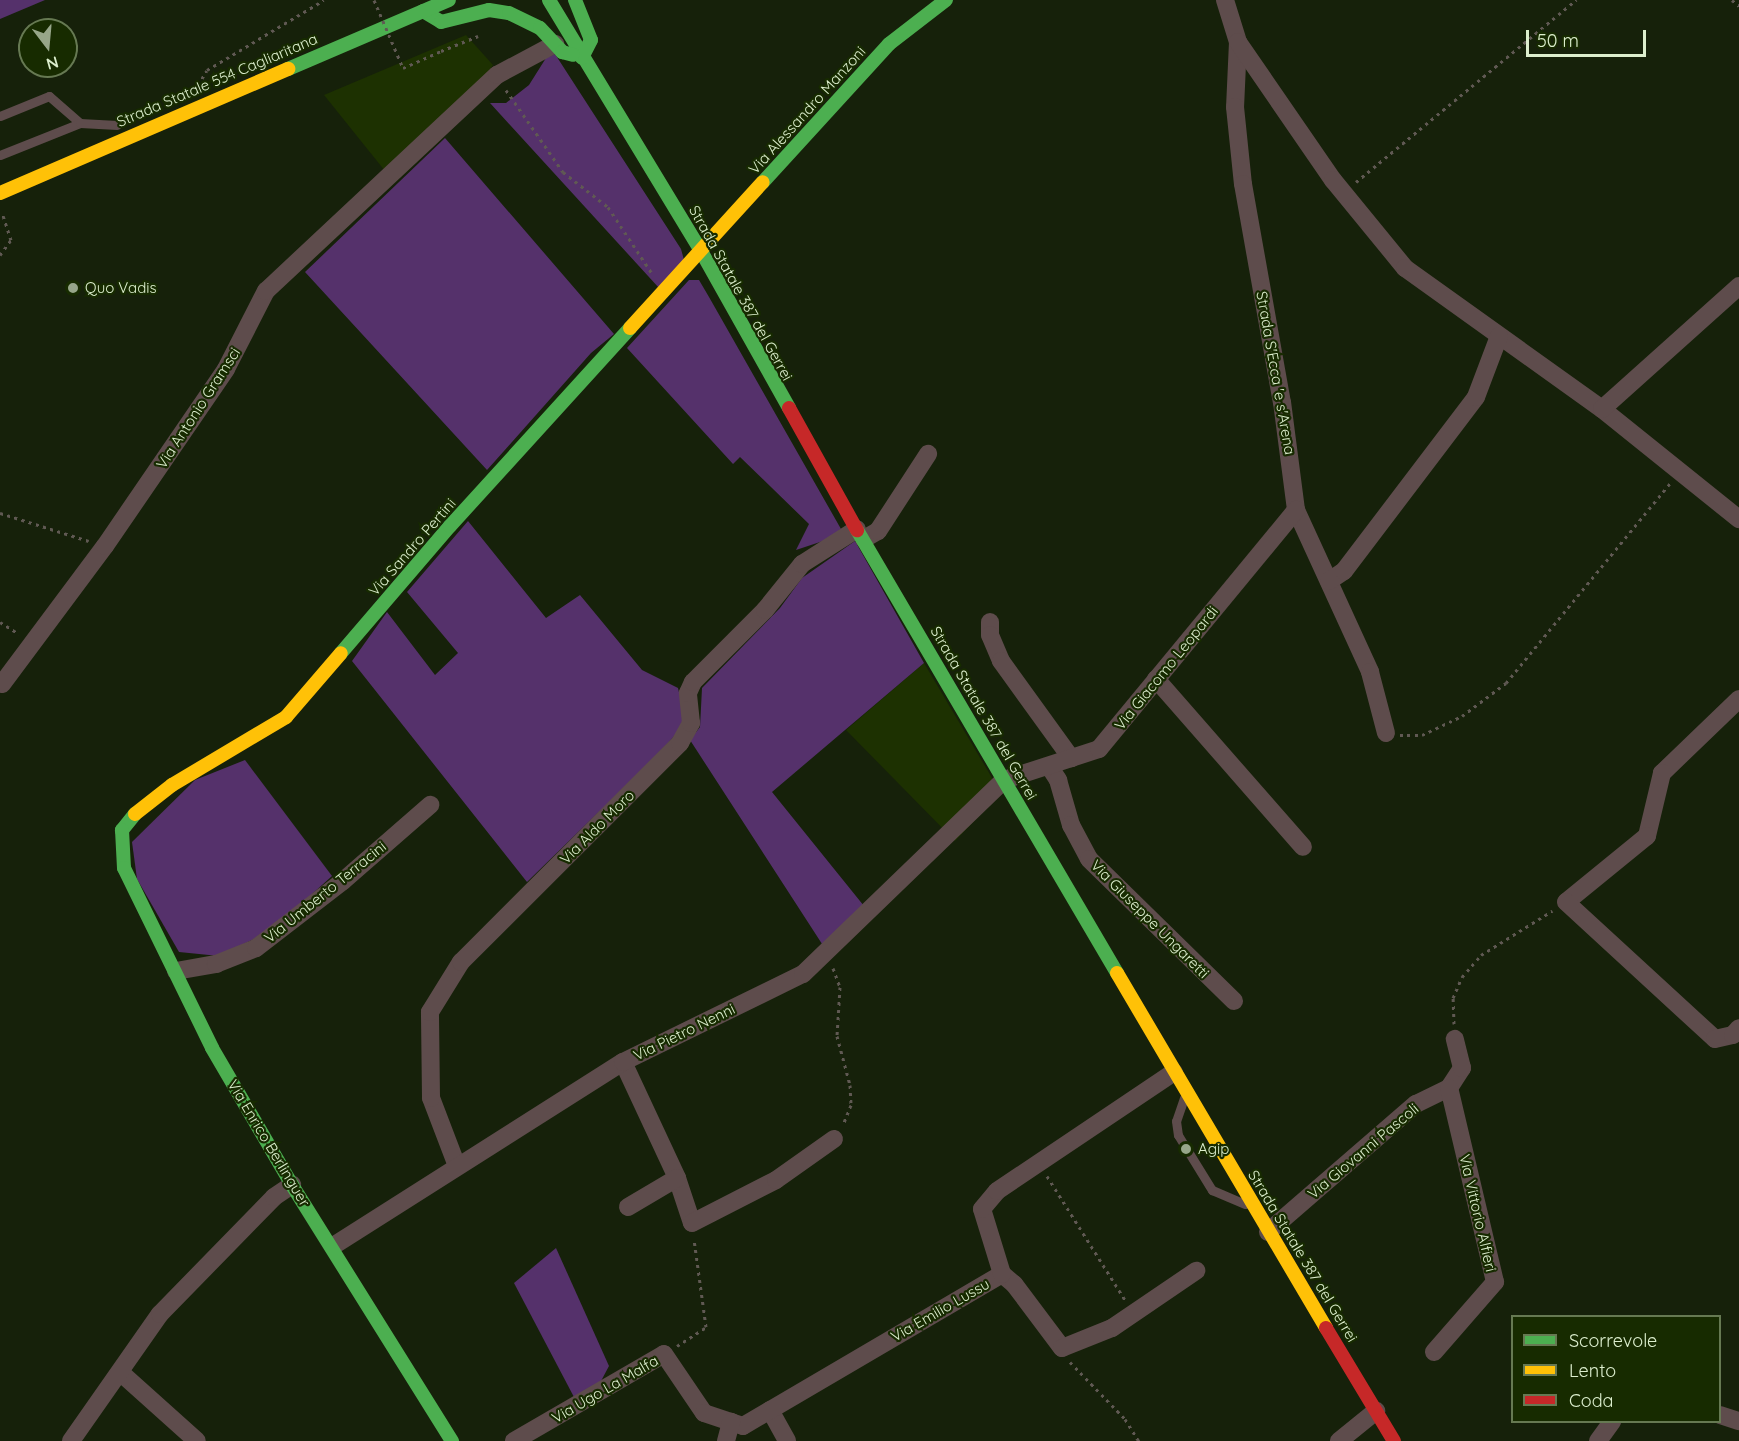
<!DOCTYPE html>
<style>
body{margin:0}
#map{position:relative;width:1739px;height:1441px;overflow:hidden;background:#16210a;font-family:Quicksand,sans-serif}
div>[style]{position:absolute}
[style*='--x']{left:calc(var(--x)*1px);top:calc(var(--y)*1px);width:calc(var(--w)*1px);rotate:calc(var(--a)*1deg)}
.built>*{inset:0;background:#1d3101}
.green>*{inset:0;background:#55316b}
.path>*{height:3px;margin-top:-1.5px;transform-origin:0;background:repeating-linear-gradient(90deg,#605953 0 3px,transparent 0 7.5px)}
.lane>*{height:9px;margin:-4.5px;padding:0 4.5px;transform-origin:4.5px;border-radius:4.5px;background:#5e4c4c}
.street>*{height:18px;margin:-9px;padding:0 9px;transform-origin:9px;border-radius:9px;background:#5e4c4c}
.fast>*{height:14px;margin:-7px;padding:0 7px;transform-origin:7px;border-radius:7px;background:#4caf50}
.slow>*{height:14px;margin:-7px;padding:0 7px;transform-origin:7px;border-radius:7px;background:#ffc107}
.jam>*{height:14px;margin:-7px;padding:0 7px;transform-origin:7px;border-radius:7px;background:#c62828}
.path-bridge>*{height:3px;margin-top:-1.5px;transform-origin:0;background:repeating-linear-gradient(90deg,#605953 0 3px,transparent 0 7.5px)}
.dots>*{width:16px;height:16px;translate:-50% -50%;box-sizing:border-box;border:3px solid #172b00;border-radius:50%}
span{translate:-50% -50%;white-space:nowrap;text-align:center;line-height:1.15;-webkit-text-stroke:4.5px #172b00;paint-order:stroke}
.street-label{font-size:15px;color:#dceecd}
.poi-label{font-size:15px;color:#dceecd}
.left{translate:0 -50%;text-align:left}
.legend{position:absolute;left:1511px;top:1315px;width:210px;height:108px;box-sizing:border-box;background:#172b00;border:2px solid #667952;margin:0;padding:8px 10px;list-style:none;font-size:18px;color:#dceecd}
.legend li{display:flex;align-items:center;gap:12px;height:30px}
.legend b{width:30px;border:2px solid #667952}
.north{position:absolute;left:18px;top:18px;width:60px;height:60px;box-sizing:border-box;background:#172b00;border:2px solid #667952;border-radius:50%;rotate:164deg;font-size:16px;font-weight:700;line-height:24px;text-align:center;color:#dceecd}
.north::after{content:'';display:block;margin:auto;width:21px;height:27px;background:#97a689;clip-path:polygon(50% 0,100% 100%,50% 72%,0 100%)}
.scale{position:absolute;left:1526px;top:30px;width:120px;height:27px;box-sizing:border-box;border:3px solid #dceecd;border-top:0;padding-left:8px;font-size:18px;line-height:21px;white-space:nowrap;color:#dceecd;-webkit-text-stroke:4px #172b00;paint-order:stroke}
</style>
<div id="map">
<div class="built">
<div style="clip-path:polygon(466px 35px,493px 65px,479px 85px,385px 171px,324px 95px)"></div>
<div style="clip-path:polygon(924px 663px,1001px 793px,955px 841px,846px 730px)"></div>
</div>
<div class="green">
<div style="clip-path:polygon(0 0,45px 0,0 19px)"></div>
<div style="clip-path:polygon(555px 54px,681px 249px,684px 260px,659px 288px,490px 103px,506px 103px,529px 85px,546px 58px)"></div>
<div style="clip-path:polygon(445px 138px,614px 334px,591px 353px,487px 470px,305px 272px)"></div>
<div style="clip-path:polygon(689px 280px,699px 280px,709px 297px,841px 529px,826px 540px,796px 550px,809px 524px,740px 457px,733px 464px,627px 348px)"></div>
<div style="clip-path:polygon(468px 521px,546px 618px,580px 595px,642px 670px,678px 688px,684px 714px,680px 730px,651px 761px,527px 882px,352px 661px,387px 612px,435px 675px,458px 653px,407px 592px)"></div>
<div style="clip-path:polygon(855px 541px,924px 663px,772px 792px,864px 906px,824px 947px,690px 740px,700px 727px,702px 688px,780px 608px,802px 578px)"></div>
<div style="clip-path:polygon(245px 760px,332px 876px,290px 914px,254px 939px,219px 956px,179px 952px,137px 879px,132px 842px,195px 780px)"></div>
<div style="clip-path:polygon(556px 1248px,609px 1366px,601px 1381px,575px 1399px,514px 1283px)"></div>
</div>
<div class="path">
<div style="--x:1732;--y:0;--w:9;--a:41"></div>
<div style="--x:441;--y:51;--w:40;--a:-22"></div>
<div style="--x:198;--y:85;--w:17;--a:-59"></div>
<div style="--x:207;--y:70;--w:136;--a:-30.9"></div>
<div style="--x:506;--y:90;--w:100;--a:55.2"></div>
<div style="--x:563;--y:172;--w:57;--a:37.9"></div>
<div style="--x:608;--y:207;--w:82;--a:56.5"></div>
<div style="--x:1356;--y:182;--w:286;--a:-39.6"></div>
<div style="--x:0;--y:255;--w:19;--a:-54"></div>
<div style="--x:11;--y:240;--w:28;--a:-108"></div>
<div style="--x:0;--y:513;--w:93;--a:17.5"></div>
<div style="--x:0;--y:622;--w:22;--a:32"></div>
<div style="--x:1400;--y:735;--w:22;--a:0"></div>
<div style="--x:1422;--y:735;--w:44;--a:-25.4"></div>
<div style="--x:1462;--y:716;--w:55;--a:-36.9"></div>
<div style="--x:1506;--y:683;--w:259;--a:-50.6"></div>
<div style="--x:833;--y:968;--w:20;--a:70"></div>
<div style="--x:840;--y:987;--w:49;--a:93.5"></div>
<div style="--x:837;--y:1036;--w:51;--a:75.1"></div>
<div style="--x:850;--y:1085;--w:20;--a:87"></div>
<div style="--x:851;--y:1105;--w:22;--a:112"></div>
<div style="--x:1454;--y:1024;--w:26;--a:-92"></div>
<div style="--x:1453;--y:998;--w:23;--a:-67"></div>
<div style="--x:1462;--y:977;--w:29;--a:-49"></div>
<div style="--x:1481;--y:955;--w:84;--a:-31.8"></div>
<div style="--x:1047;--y:1176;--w:146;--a:57.8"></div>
<div style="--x:677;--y:1346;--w:35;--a:-33"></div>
<div style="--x:706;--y:1327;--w:89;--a:-97.8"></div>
<div style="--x:1070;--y:1362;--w:79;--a:46"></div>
<div style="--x:1125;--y:1419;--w:26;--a:58"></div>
</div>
<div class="lane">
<div style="--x:0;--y:116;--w:53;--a:-22.2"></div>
<div style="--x:49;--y:96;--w:41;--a:41.1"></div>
<div style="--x:0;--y:155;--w:86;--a:-21.8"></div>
<div style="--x:80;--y:123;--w:37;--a:3"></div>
<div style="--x:1184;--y:1098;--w:24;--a:109"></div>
<div style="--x:1176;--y:1121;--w:14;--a:82"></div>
<div style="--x:1178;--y:1135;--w:65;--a:58.3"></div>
<div style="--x:1212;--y:1190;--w:36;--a:23"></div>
</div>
<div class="street">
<div style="--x:1225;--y:0;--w:44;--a:72.8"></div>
<div style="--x:1238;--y:42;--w:65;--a:92.6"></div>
<div style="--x:1235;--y:107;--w:77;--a:84.1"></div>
<div style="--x:1243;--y:184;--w:221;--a:79.9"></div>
<div style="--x:1282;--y:402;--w:109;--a:82.6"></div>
<div style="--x:1296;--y:510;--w:178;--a:65.4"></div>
<div style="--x:1370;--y:672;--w:63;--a:75.3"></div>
<div style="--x:1238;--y:42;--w:168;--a:55.5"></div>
<div style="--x:1333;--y:180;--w:114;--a:50.7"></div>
<div style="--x:1405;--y:268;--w:242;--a:35.6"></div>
<div style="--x:1602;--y:409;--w:176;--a:38.8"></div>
<div style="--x:1602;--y:409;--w:184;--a:-41.9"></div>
<div style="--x:864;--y:539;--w:16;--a:-30"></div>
<div style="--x:878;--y:531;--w:92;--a:-57"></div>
<div style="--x:1329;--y:581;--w:18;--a:-34"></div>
<div style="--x:1344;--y:571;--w:218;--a:-52.8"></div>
<div style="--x:1476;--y:397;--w:65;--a:-69.3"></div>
<div style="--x:990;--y:622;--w:13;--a:90"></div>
<div style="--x:990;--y:635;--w:28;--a:67"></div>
<div style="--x:1001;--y:661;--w:120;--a:54.2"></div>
<div style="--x:1156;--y:679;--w:223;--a:48.8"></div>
<div style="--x:2;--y:684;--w:172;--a:-53.3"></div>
<div style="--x:105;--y:546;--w:214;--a:-55.6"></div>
<div style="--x:226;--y:369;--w:88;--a:-62.9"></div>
<div style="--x:266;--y:291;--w:316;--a:-43.1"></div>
<div style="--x:497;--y:75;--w:66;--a:-28.1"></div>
<div style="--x:1739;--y:699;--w:107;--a:136.1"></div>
<div style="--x:1662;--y:773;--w:65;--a:103.4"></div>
<div style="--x:1647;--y:836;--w:104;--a:140.8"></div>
<div style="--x:1566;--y:902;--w:202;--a:42.6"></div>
<div style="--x:1715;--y:1039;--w:18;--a:-13"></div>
<div style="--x:1733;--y:1035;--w:9;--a:-49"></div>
<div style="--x:1049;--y:766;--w:17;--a:57"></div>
<div style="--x:1058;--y:780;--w:47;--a:73.9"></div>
<div style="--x:1071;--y:825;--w:38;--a:62"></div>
<div style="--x:1089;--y:859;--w:203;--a:44.4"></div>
<div style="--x:176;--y:971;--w:41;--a:-9.9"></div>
<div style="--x:216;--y:964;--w:43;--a:-21.8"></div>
<div style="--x:256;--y:948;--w:110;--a:-37.6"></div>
<div style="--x:343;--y:881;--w:116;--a:-41.1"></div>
<div style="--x:623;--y:1062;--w:128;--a:65"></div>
<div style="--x:677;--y:1178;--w:47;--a:71.6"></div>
<div style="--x:692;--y:1223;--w:94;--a:-27.1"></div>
<div style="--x:776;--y:1180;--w:71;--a:-35.3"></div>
<div style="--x:457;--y:1166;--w:73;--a:-110.9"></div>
<div style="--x:431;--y:1098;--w:86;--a:-90.7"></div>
<div style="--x:430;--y:1012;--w:59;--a:-58.2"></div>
<div style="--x:461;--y:962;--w:310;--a:-45"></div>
<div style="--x:680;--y:743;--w:23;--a:-61"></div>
<div style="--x:691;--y:723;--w:30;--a:-96"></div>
<div style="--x:688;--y:693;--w:12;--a:-66"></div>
<div style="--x:693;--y:682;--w:102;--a:-45"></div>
<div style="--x:765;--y:610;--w:59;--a:-51.2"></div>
<div style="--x:802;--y:564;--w:65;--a:-32.5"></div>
<div style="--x:628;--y:1207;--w:57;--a:-30.6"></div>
<div style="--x:1268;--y:1232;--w:196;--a:-40.9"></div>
<div style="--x:1416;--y:1104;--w:37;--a:-26"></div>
<div style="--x:1449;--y:1088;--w:24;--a:-57"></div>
<div style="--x:1462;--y:1068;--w:30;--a:-104"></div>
<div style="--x:333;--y:1246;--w:343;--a:-32.4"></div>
<div style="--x:623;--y:1062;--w:200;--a:-26.1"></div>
<div style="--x:803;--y:974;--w:279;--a:-44"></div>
<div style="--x:1004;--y:780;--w:100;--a:-18.1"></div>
<div style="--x:1099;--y:749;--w:310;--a:-50.5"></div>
<div style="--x:1002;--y:1274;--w:16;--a:40"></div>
<div style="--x:1014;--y:1284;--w:80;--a:53.1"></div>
<div style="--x:1062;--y:1348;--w:54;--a:-21.8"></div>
<div style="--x:1112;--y:1328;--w:102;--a:-34.2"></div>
<div style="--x:1434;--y:1352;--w:93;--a:-48.9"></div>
<div style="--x:1495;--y:1282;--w:199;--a:-103.3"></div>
<div style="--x:120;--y:1372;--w:103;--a:41.9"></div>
<div style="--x:770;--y:1410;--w:35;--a:61"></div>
<div style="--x:1720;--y:1415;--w:20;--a:18"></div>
<div style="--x:71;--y:1441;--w:155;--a:-55"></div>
<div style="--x:160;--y:1314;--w:163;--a:-45.7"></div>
<div style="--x:274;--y:1197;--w:22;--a:-34"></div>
<div style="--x:514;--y:1441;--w:173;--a:-30.1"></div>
<div style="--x:664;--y:1354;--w:71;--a:55.9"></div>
<div style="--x:704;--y:1413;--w:41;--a:18.4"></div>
<div style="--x:743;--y:1426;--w:300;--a:-30.4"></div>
<div style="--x:1002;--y:1274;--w:68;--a:-107.1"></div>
<div style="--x:982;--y:1209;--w:23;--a:-50"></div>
<div style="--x:997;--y:1191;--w:213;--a:-33.9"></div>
<div style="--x:726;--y:1441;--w:20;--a:-75"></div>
<div style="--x:1339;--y:1441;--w:48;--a:-39"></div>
<div style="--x:1598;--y:1441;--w:24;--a:-54"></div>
</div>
<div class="fast">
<div style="--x:549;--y:0;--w:293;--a:58.8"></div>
<div style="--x:701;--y:251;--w:180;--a:60.7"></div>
<div style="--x:575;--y:0;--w:43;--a:68.2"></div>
<div style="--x:591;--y:40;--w:20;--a:117"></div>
<div style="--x:423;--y:11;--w:21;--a:31"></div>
<div style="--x:441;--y:22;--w:49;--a:-14"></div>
<div style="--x:489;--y:10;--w:20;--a:9"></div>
<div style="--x:509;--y:13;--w:34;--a:26"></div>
<div style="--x:540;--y:28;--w:33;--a:47"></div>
<div style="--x:562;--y:52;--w:11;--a:15"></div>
<div style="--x:288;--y:69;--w:175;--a:-23.2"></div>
<div style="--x:763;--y:182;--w:187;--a:-47.6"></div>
<div style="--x:889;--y:44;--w:72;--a:-37.7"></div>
<div style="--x:857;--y:530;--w:514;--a:59.59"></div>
<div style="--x:341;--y:653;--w:167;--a:-49.4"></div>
<div style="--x:450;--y:526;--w:268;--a:-47.7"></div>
<div style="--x:135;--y:814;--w:21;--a:129"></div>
<div style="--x:122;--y:830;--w:38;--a:87"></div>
<div style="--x:124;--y:868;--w:200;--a:63.9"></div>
<div style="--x:212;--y:1048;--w:159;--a:59.7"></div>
<div style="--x:292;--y:1185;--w:302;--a:58"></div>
</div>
<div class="slow">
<div style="--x:0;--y:193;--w:314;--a:-23.3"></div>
<div style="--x:630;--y:328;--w:197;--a:-47.7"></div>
<div style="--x:135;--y:814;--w:47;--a:-38.1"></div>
<div style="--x:172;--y:785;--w:133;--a:-30.8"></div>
<div style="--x:286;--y:717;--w:84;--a:-49.3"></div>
<div style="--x:1117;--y:973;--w:412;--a:59.5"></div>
</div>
<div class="jam">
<div style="--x:789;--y:408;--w:140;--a:60.9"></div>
<div style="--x:1326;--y:1328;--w:132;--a:59"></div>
</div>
<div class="path-bridge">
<div style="--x:374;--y:0;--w:74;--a:66.9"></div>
<div style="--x:403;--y:68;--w:42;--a:-24.1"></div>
</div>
<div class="dots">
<div style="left:73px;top:288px;background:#97a689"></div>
<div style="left:1186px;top:1149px;background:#97a689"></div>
</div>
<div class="street-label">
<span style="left:217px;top:80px;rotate:-23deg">Strada Statale 554 Cagliaritana</span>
<span style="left:807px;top:110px;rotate:-48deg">Via Alessandro Manzoni</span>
<span style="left:741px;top:293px;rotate:61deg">Strada Statale 387 del Gerrei</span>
<span style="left:1276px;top:373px;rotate:80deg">Strada S'Ecca 'e s'Arena</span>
<span style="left:198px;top:408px;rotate:-57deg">Via Antonio Gramsci</span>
<span style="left:412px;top:547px;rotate:-49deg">Via Sandro Pertini</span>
<span style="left:1166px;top:668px;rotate:-51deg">Via Giacomo Leopardi</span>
<span style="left:984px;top:713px;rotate:60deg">Strada Statale 387 del Gerrei</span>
<span style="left:597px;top:827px;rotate:-45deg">Via Aldo Moro</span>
<span style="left:325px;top:892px;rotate:-39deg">Via Umberto Terracini</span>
<span style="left:1150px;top:919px;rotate:45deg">Via Giuseppe Ungaretti</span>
<span style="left:684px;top:1032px;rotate:-26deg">Via Pietro Nenni</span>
<span style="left:269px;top:1143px;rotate:59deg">Via Enrico Berlinguer</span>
<span style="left:1363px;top:1151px;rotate:-40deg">Via Giovanni Pascoli</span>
<span style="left:1478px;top:1213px;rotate:77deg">Via Vittorio Alfieri</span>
<span style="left:1303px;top:1256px;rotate:59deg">Strada Statale 387 del Gerrei</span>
<span style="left:940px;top:1310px;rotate:-30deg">Via Emilio Lussu</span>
<span style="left:605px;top:1389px;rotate:-30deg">Via Ugo La Malfa</span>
</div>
<div class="poi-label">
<span class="left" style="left:85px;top:288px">Quo Vadis</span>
<span class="left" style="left:1198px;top:1149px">Agip</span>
</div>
<ul class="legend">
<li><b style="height:8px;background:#4caf50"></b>Scorrevole</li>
<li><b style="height:8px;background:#ffc107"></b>Lento</li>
<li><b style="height:8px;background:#c62828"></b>Coda</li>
</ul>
<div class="north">N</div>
<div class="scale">50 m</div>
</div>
